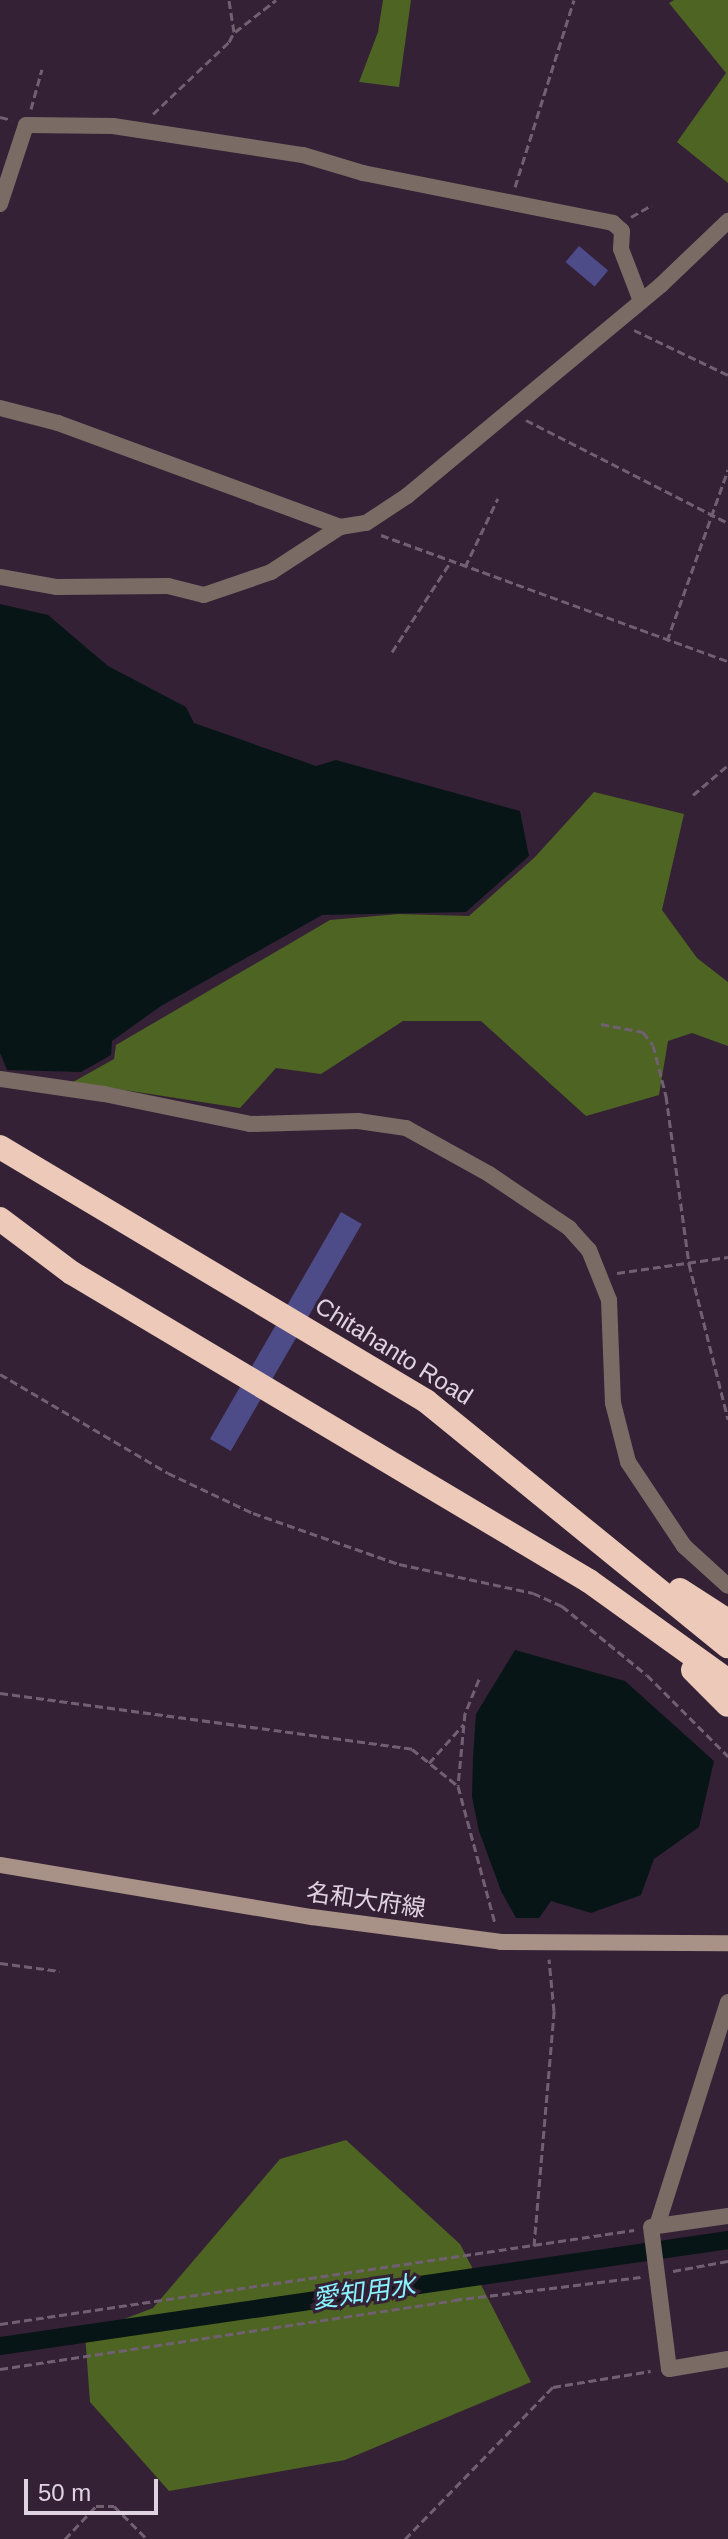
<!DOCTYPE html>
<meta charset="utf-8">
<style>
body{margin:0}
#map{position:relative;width:728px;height:2539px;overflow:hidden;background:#352136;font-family:Helvetica,"Noto Sans JP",sans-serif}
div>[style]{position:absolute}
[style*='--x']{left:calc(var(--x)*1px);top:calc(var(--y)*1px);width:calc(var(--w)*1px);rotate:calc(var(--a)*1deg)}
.forest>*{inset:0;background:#4d6422}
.water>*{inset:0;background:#071516}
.canal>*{height:18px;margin:-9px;padding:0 9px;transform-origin:9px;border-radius:9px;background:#071516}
.building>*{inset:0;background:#4d4c88;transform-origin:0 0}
.path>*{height:3px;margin-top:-1.5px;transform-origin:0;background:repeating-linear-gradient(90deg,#715f72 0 8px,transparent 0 12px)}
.minor>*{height:16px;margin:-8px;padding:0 8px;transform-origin:8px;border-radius:8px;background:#7a6c65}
.secondary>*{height:16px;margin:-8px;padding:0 8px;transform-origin:8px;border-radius:8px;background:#a89186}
.motorway>*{height:24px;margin:-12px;padding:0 12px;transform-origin:12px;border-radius:12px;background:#ecc9b8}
span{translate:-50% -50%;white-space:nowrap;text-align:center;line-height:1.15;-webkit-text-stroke:6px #352136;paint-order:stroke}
.street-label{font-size:24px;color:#e0d3e1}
.water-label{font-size:26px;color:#87f4fe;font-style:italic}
.scale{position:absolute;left:24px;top:2479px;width:134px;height:36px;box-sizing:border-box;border:4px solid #e0d3e1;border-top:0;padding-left:10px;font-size:24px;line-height:28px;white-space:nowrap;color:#e0d3e1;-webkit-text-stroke:6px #352136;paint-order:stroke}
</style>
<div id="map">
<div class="forest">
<div style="clip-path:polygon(383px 0,411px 0,399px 87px,359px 82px,378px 32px)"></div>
<div style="clip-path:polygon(674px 0,728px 0,728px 183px,677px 142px,726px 73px,669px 3px)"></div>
<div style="clip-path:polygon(594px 792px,684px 814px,662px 910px,697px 958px,728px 982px,728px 1046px,692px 1033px,668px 1041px,659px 1095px,586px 1116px,481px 1021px,403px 1021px,321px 1074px,276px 1068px,240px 1108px,73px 1082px,114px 1059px,116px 1045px,330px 920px,399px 914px,469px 916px,535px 857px)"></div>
<div style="clip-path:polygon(346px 2140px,460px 2244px,531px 2382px,345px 2460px,169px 2491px,90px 2402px,85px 2334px,153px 2308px,280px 2159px)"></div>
</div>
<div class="water">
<div style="clip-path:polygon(0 604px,48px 615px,108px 666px,186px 707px,194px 723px,316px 766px,336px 760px,520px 811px,529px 856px,466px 912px,322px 915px,161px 1006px,112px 1041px,111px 1055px,81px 1072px,7px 1070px,0 1053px)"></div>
<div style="clip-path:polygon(515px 1650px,625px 1681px,714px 1761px,699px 1827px,654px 1859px,641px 1895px,591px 1913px,551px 1901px,539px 1918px,516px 1918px,501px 1891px,479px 1831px,472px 1797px,473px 1757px,476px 1714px)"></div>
</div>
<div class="canal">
<div style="--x:0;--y:2346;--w:736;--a:-8.28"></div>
</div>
<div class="building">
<div style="left:579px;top:246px;width:38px;height:21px;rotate:40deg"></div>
<div style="left:341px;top:1212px;width:24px;height:262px;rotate:30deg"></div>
</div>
<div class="path">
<div style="--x:235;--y:32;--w:52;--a:-38"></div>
<div style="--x:31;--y:109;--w:41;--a:-74.6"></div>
<div style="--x:153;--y:114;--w:105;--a:-43.5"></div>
<div style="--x:229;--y:42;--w:11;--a:-63"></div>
<div style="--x:234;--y:32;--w:32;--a:-99"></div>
<div style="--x:0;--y:117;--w:12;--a:14"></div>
<div style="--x:515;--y:187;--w:196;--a:-72.5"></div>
<div style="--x:631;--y:217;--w:24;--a:-30"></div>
<div style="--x:634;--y:330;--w:104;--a:25.6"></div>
<div style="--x:526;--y:420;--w:227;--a:27"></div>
<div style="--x:381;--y:535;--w:369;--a:20"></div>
<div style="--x:465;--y:567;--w:76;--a:-64.4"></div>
<div style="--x:667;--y:641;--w:182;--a:-70.4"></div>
<div style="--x:392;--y:652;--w:108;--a:-57"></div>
<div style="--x:693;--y:795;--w:46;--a:-40.6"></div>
<div style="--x:601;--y:1024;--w:43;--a:10.8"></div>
<div style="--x:643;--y:1032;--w:16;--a:52"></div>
<div style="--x:653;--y:1045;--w:53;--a:75.7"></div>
<div style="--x:666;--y:1096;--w:170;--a:82.2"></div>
<div style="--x:689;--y:1264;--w:160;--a:75.9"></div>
<div style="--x:617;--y:1273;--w:112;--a:-8.2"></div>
<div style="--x:0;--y:1374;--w:195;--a:30.5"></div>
<div style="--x:168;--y:1473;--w:94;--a:25.2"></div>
<div style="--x:253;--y:1513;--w:155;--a:19.3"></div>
<div style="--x:399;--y:1564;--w:137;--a:12.2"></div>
<div style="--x:533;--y:1593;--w:32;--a:24"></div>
<div style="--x:562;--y:1606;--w:109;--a:39.1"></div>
<div style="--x:647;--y:1675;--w:115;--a:45"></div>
<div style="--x:479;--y:1679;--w:37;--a:112"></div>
<div style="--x:465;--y:1713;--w:73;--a:95.5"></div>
<div style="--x:458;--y:1786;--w:142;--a:74.9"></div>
<div style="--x:0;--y:1693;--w:416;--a:7.7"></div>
<div style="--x:412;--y:1749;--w:59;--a:38.8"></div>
<div style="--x:429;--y:1763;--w:52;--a:-48.1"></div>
<div style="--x:0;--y:1963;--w:60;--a:7.7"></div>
<div style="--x:534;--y:2246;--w:236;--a:-85.1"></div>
<div style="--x:554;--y:2011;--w:52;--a:-95.5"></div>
<div style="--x:673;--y:2271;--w:56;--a:-10.3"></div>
<div style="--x:0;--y:2324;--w:641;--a:-8.43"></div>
<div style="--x:0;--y:2369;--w:459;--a:-8.6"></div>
<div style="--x:454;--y:2300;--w:188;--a:-7"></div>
<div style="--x:65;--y:2539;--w:45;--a:-46.8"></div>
<div style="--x:96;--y:2506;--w:18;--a:0"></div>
<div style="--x:114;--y:2506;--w:47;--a:45"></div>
<div style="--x:405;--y:2539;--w:212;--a:-45.8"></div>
<div style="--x:553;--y:2387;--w:99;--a:-9.3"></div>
</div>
<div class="minor">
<div style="--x:0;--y:204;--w:83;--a:-71.8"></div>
<div style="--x:26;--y:125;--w:87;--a:0.7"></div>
<div style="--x:113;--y:126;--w:192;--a:8.7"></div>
<div style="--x:303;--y:155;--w:63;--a:16.7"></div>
<div style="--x:363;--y:173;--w:255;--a:11.3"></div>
<div style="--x:613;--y:223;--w:12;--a:42"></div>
<div style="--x:622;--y:231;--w:18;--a:93"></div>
<div style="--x:621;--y:249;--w:56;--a:69"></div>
<div style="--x:0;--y:408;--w:60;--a:14.5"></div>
<div style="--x:58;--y:423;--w:301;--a:20.2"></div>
<div style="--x:0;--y:577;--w:58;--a:10"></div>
<div style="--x:57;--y:587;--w:111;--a:-0.5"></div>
<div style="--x:168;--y:586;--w:37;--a:14"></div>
<div style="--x:204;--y:595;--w:71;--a:-18.9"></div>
<div style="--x:271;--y:572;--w:82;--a:-33.1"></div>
<div style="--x:340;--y:527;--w:26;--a:-9"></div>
<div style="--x:366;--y:523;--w:49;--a:-33.4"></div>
<div style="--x:407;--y:496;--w:330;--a:-39.7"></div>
<div style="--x:661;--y:285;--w:93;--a:-43.7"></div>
<div style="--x:0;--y:1079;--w:105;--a:8.2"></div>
<div style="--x:104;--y:1094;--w:149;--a:11.6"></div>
<div style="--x:250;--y:1124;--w:108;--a:-1.6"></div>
<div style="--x:358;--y:1121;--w:49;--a:8.3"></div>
<div style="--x:406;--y:1128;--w:95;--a:29"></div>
<div style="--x:489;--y:1174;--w:97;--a:34"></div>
<div style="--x:569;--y:1228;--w:30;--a:48"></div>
<div style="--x:589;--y:1250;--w:54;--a:68.2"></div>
<div style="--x:609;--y:1300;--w:103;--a:87.8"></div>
<div style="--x:613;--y:1403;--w:61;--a:75.7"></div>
<div style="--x:628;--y:1462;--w:101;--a:56.3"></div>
<div style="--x:684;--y:1546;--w:59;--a:42.3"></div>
<div style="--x:728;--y:2002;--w:235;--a:107.6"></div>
<div style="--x:657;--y:2226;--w:72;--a:-8"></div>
<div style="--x:651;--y:2227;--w:143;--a:82.8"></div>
<div style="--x:669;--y:2369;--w:60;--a:-9.6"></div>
</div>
<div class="secondary">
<div style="--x:0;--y:1865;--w:316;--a:9.5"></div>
<div style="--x:312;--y:1917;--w:191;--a:7.5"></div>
<div style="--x:501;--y:1942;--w:227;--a:0.3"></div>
</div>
<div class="motorway">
<div style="--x:0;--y:1147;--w:496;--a:30.8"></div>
<div style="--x:426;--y:1401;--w:389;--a:39.1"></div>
<div style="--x:0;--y:1219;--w:90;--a:36.9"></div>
<div style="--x:72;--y:1273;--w:602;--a:30.78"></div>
<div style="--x:589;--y:1581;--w:171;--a:35.7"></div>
<div style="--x:680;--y:1590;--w:57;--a:32.9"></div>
<div style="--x:693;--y:1670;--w:49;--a:45"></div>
</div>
<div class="street-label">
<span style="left:394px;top:1351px;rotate:32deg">Chitahanto Road</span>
<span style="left:366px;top:1900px;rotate:8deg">名和大府線</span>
</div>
<div class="water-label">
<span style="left:364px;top:2293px;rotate:-8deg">愛知用水</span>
</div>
<div class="scale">50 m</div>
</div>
